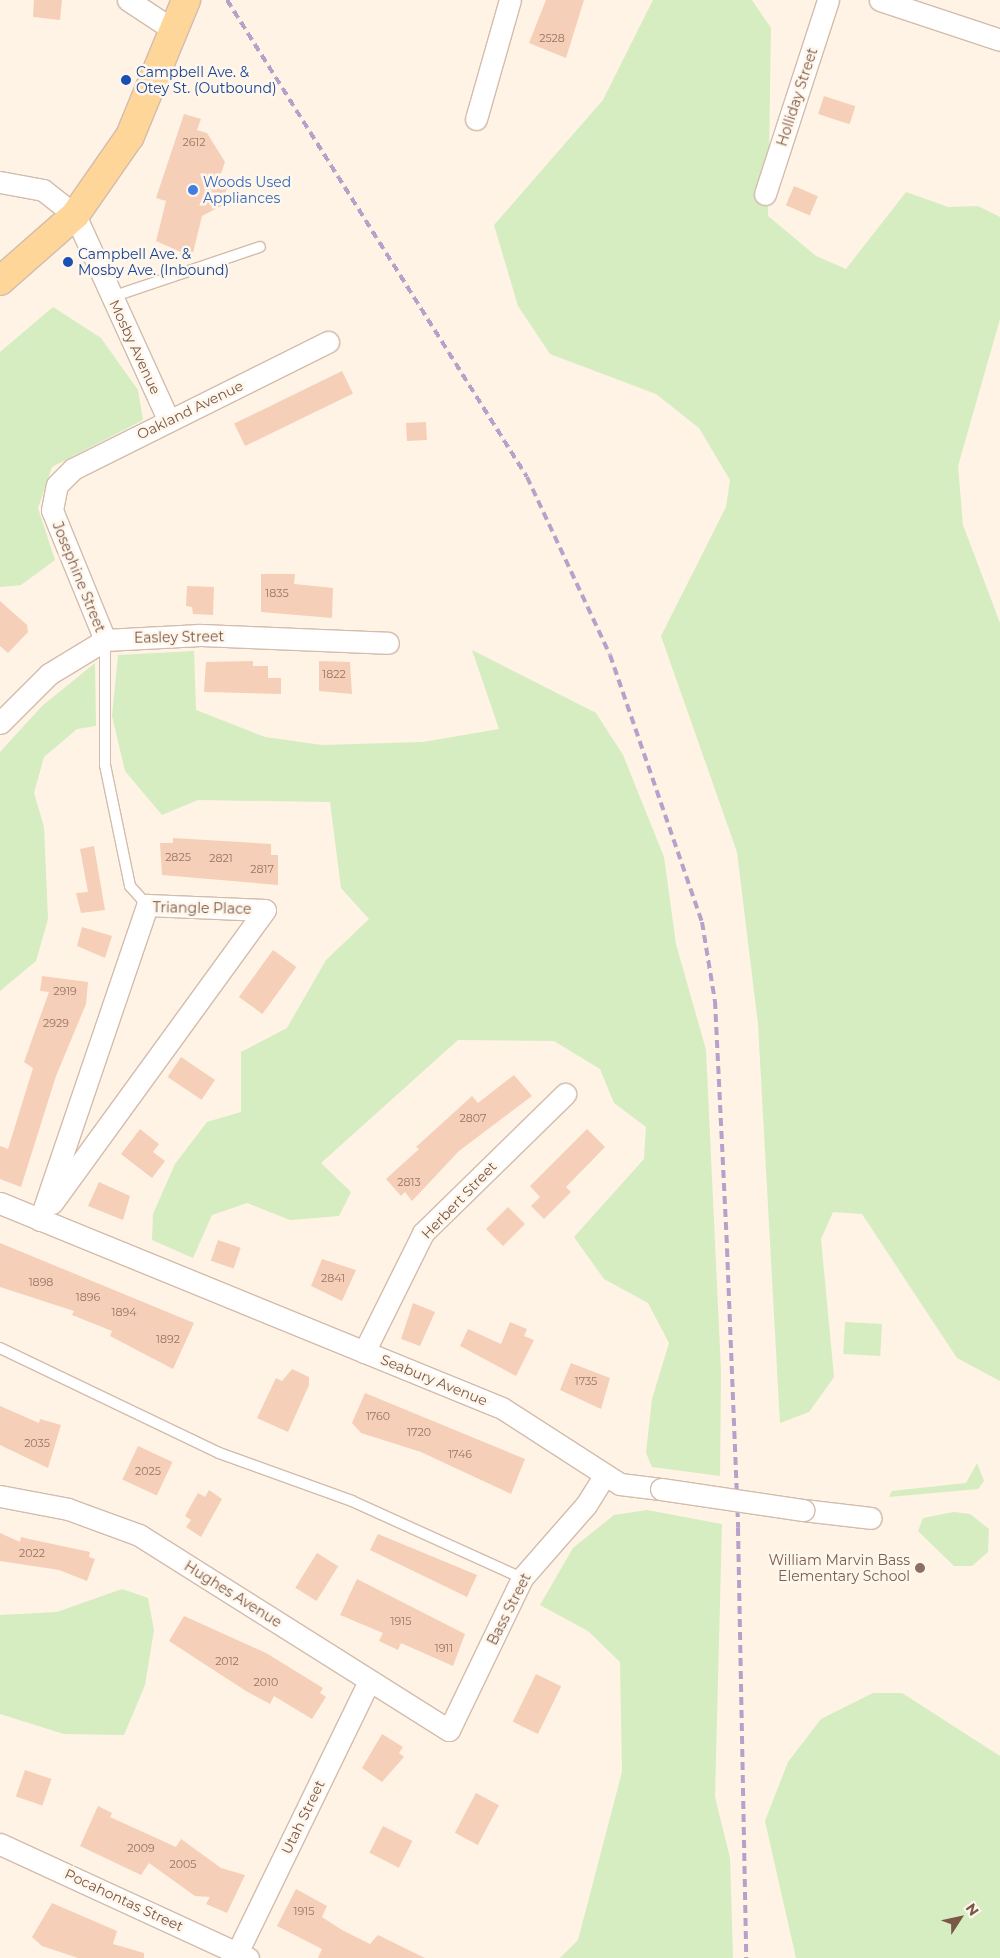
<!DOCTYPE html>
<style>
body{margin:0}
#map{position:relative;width:1000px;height:1958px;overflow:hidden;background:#fef3e4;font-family:Montserrat,sans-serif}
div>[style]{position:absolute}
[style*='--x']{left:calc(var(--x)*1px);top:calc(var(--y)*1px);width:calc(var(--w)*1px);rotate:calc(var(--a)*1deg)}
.green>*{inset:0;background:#d5edc1;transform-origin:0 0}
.building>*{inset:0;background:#f6cfb9;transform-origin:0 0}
.roads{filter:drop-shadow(1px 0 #d4bcac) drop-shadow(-1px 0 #d4bcac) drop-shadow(0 1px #d4bcac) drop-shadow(0 -1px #d4bcac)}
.lane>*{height:10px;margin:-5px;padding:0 5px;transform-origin:5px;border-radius:5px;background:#fff}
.street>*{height:21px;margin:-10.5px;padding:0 10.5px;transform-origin:10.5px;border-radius:10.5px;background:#fff}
.primary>*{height:28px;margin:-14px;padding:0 14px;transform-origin:14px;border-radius:14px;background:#ffd69a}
.rail>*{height:4px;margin-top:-2px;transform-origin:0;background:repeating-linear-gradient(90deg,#b5a1c9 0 8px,transparent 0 13px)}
.bridges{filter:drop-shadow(1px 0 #d4bcac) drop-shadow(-1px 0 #d4bcac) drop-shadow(0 1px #d4bcac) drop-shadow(0 -1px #d4bcac)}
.street-bridge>*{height:21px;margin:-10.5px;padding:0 10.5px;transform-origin:10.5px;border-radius:10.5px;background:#fff}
.dots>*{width:14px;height:14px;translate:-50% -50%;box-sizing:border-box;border:2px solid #fff7ec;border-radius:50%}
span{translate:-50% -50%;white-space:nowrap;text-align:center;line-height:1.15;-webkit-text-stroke:5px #fff7ec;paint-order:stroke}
.number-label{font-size:11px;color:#997564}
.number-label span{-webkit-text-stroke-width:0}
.transit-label{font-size:14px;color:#164399}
.left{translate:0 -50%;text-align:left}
.street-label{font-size:14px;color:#7a5747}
.shop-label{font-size:14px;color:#366cbe}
.education-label{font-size:14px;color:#785e54}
.right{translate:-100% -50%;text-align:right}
.north{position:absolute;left:935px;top:1893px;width:50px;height:50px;-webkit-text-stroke:4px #fff7ec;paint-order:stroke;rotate:55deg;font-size:14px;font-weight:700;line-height:20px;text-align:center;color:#7a5747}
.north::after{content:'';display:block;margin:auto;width:18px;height:22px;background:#7a5747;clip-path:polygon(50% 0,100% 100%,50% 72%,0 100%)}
</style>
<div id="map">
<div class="green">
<div style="clip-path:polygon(653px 0,752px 0,771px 28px,768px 216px,816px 256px,846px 269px,906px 192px,948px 207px,978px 206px,1000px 217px,1000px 319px,958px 466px,963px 525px,1000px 623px,1000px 1381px,957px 1358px,862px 1214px,833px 1212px,821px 1239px,834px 1377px,809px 1412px,780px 1423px,758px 1024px,737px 852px,661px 636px,726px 507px,730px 480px,699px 428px,656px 394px,550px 354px,518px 306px,494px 225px,603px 100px)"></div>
<div style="clip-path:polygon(53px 307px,101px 338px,138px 390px,143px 420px,52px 467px,38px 508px,55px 560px,21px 585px,0 587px,0 352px)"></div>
<div style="clip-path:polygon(472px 650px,596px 713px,623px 755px,664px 857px,676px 944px,706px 1050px,721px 1371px,720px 1476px,652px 1467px,646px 1453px,652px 1399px,669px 1343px,648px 1303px,604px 1279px,574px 1237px,644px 1159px,646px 1127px,614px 1103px,600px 1069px,554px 1041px,458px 1040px,321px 1163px,351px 1192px,339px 1216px,290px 1220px,247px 1203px,212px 1215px,193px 1258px,152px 1240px,153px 1214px,175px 1164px,207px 1122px,241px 1112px,241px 1052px,287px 1028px,326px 960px,369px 919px,341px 888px,330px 802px,198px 800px,162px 815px,125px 771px,112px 716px,118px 655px,194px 651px,196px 710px,265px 737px,322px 745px,423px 742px,499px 729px)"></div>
<div style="clip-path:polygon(95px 663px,96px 726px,77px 729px,44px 757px,34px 793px,44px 827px,48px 919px,36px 961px,0 991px,0 752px,42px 706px)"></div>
<div style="left:845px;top:1322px;width:37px;height:32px;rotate:3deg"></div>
<div style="clip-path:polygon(977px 1463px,984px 1481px,978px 1489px,889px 1497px,892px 1491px,966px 1483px)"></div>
<div style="clip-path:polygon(647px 1510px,722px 1524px,715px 1797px,730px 1858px,733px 1958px,560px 1958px,578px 1940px,622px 1772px,620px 1662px,588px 1631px,540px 1605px,573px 1548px,614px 1515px)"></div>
<div style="clip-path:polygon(954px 1512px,970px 1514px,989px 1529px,988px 1552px,972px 1566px,954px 1566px,918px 1531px,923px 1518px)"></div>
<div style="clip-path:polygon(122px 1589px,148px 1598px,154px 1630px,145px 1685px,124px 1735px,64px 1734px,0 1714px,0 1615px,57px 1612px)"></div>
<div style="clip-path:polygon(873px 1693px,902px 1693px,1000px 1756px,1000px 1958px,796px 1958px,765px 1821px,788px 1762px,821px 1719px)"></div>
</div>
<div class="building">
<div style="clip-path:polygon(34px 0,62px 0,60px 20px,33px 17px)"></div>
<div style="clip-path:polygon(546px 0,584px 0,566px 58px,529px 43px)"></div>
<div style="left:824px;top:96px;width:33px;height:19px;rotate:18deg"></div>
<div style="clip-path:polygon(184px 114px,201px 119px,197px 130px,207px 133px,225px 162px,219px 179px,229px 182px,221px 206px,202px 216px,192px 257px,156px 241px,166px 201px,156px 198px)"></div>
<div style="left:794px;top:186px;width:26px;height:21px;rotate:23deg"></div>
<div style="left:342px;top:371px;width:25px;height:120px;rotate:64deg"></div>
<div style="left:426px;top:422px;width:18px;height:20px;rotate:87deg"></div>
<div style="clip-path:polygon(261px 574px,295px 574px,294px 584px,333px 588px,332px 618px,261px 612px)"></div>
<div style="clip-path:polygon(187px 586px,214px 587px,213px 615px,193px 614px,192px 607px,186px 606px)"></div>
<div style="clip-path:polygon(0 601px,27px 625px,28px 632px,8px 653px,0 646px)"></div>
<div style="clip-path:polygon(253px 661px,253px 666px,268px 666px,268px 678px,281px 678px,281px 694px,204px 692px,206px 662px)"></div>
<div style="clip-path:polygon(319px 661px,350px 662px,352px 694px,319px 691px)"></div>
<div style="clip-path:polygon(173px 838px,271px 844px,271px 855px,278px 855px,278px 885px,162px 875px,160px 843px,173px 843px)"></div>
<div style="clip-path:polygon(94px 846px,105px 910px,81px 913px,76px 893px,88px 892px,80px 849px)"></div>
<div style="clip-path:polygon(82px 927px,112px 936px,105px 958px,77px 946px)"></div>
<div style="left:273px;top:950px;width:29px;height:58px;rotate:36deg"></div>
<div style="clip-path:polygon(42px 976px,88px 982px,86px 1004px,56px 1076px,21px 1187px,0 1179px,0 1146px,8px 1149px,33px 1068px,24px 1062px,49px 992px,40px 991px)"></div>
<div style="left:181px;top:1057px;width:41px;height:24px;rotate:34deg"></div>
<div style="clip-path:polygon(514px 1075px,532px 1096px,459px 1151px,412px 1201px,405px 1192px,401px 1196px,386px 1179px,419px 1149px,416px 1147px,472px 1096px,478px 1103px)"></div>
<div style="clip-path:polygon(140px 1129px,159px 1144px,153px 1152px,165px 1161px,152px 1178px,121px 1154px)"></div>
<div style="clip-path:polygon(587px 1129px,605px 1147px,566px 1187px,571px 1192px,544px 1219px,531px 1206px,540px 1197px,530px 1186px)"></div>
<div style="clip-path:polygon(99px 1182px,130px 1196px,123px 1220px,88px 1206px)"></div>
<div style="left:508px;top:1207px;width:24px;height:31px;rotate:45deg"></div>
<div style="left:218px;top:1240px;width:24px;height:22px;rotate:19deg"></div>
<div style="clip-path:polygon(0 1243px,194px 1323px,173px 1369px,110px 1336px,112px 1331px,72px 1315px,74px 1311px,0 1287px)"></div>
<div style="clip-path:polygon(322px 1259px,356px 1270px,342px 1301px,311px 1286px)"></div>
<div style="clip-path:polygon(413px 1303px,435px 1312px,420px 1346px,401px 1339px)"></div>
<div style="clip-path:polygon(510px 1322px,527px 1329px,524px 1336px,534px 1340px,516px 1376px,460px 1346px,468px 1329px,501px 1344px)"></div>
<div style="clip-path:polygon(571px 1363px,610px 1378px,601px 1409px,560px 1390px)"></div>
<div style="clip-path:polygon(292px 1369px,309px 1377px,309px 1385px,288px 1432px,257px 1418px,276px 1378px,282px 1381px)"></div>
<div style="clip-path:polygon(365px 1393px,525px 1459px,511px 1494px,421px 1452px,361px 1433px,352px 1423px)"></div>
<div style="clip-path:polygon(0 1406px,39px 1423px,40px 1419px,61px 1425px,48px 1468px,0 1445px)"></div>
<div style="left:138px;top:1446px;width:38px;height:37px;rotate:25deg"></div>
<div style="clip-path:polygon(209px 1490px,222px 1499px,201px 1537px,186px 1527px,191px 1520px,185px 1516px,198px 1493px,205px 1497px)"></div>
<div style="clip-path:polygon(0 1533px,20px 1542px,21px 1537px,29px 1539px,90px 1552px,89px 1557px,95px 1559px,87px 1581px,59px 1570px,0 1561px)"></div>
<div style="clip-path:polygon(378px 1534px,477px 1575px,467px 1597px,370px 1550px)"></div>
<div style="left:317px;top:1553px;width:25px;height:41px;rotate:32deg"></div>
<div style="clip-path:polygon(357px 1579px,465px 1634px,453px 1666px,401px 1643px,398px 1650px,379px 1641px,383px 1633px,340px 1615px)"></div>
<div style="clip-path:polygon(184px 1616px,266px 1653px,323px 1688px,320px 1693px,326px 1697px,312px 1719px,274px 1696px,270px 1704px,246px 1691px,169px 1641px)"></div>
<div style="left:536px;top:1674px;width:28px;height:53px;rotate:26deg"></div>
<div style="clip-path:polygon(382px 1734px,403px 1747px,399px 1753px,404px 1757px,382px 1782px,362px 1768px)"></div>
<div style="left:25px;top:1770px;width:28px;height:28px;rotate:19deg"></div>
<div style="left:476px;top:1793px;width:26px;height:45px;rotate:28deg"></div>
<div style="clip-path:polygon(98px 1806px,112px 1813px,110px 1817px,176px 1847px,181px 1839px,221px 1868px,245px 1875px,227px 1913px,206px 1904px,210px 1897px,195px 1896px,149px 1863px,141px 1875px,80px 1846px)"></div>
<div style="left:383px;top:1826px;width:33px;height:30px;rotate:27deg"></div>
<div style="clip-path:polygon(296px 1889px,327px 1906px,322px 1917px,342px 1930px,370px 1944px,378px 1935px,425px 1958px,318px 1958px,322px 1949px,277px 1926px)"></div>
<div style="clip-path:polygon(52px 1903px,117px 1931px,113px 1944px,144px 1953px,144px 1958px,78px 1958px,42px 1946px,32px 1937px)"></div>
</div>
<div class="roads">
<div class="lane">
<div style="--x:112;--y:297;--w:156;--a:-18.7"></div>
<div style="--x:105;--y:640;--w:125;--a:90"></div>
<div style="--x:105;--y:765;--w:124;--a:78.3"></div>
<div style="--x:130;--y:886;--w:25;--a:48"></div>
<div style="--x:0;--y:1348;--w:243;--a:25.6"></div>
<div style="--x:219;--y:1453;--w:141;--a:19.8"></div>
<div style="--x:352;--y:1501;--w:187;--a:24.4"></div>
</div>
<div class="street">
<div style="--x:128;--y:0;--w:56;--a:33.4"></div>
<div style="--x:880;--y:0;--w:126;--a:18.4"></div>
<div style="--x:476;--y:119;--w:124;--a:-74.1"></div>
<div style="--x:0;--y:182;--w:44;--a:10.5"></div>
<div style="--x:43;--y:190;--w:41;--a:38"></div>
<div style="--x:75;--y:215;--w:224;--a:65.5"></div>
<div style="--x:765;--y:194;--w:204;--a:-72"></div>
<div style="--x:105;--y:640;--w:140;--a:-112.2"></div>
<div style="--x:52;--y:510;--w:25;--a:-79"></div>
<div style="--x:57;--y:485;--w:23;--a:-45"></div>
<div style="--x:73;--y:469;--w:285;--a:-26.5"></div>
<div style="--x:0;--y:723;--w:69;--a:-45"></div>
<div style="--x:49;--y:674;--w:66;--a:-31.3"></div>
<div style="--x:105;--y:640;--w:95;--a:-3"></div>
<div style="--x:200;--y:635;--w:188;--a:2.4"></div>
<div style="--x:0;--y:1203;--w:542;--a:22.21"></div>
<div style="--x:502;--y:1408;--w:140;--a:32.8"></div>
<div style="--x:620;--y:1484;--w:41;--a:7"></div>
<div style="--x:52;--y:1203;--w:362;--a:-54"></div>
<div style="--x:40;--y:1220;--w:333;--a:-71.2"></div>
<div style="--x:147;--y:905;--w:118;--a:2.4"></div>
<div style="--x:364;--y:1352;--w:133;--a:-63.6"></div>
<div style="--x:423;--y:1233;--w:199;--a:-44.4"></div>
<div style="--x:0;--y:1496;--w:69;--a:10.8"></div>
<div style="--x:68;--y:1509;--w:76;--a:20.1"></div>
<div style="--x:139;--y:1535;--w:366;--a:32.2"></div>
<div style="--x:449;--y:1730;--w:169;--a:-64.3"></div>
<div style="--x:522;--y:1578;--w:97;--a:-48.8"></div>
<div style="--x:586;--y:1505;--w:34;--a:-58"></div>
<div style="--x:803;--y:1510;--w:68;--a:6.7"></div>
<div style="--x:0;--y:1844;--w:273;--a:24.7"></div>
<div style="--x:237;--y:1953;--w:302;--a:-64.1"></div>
</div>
<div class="primary">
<div style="--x:0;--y:281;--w:100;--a:-41.3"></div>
<div style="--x:75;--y:215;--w:96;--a:-55.2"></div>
<div style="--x:130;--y:136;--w:147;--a:-67.6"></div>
</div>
</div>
<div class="rail">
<div style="--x:227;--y:0;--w:563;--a:57.83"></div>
<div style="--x:527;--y:477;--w:196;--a:65"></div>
<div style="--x:610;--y:655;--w:282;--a:71"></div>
<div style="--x:702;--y:922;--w:80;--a:80.7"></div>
<div style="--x:715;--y:1001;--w:248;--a:87.2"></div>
<div style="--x:727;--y:1249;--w:279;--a:87.7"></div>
<div style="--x:738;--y:1528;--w:430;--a:88.9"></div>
</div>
<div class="bridges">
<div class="street-bridge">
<div style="--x:661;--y:1489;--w:144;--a:8.4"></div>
</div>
</div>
<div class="dots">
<div style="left:126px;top:80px;background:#1a4fb4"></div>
<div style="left:193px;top:190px;background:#3f7fe0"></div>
<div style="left:68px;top:262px;background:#1a4fb4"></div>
<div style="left:920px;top:1568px;background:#8d6e63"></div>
</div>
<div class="number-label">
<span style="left:552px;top:38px">2528</span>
<span style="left:194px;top:142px">2612</span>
<span style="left:277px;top:593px">1835</span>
<span style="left:334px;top:674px">1822</span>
<span style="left:178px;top:857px">2825</span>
<span style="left:221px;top:858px">2821</span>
<span style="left:262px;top:869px">2817</span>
<span style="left:65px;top:991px">2919</span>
<span style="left:56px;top:1023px">2929</span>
<span style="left:473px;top:1118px">2807</span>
<span style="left:409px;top:1182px">2813</span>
<span style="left:333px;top:1278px">2841</span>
<span style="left:41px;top:1282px">1898</span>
<span style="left:88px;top:1297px">1896</span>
<span style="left:124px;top:1312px">1894</span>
<span style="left:168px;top:1339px">1892</span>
<span style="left:586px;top:1381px">1735</span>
<span style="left:378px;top:1416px">1760</span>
<span style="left:419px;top:1432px">1720</span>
<span style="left:37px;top:1443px">2035</span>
<span style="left:460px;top:1454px">1746</span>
<span style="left:148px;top:1471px">2025</span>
<span style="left:32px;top:1553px">2022</span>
<span style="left:401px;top:1621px">1915</span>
<span style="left:444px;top:1648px">1911</span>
<span style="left:227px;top:1661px">2012</span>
<span style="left:266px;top:1682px">2010</span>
<span style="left:141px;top:1848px">2009</span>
<span style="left:183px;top:1864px">2005</span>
<span style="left:304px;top:1911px">1915</span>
</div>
<div class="transit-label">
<span class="left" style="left:136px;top:80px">Campbell Ave. &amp;<br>Otey St. (Outbound)</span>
<span class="left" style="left:78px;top:262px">Campbell Ave. &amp;<br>Mosby Ave. (Inbound)</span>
</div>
<div class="street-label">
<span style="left:797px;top:97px;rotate:-72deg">Holliday Street</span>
<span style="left:135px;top:347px;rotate:65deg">Mosby Avenue</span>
<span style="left:190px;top:410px;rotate:-26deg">Oakland Avenue</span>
<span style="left:79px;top:577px;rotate:68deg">Josephine Street</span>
<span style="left:179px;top:637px;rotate:-1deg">Easley Street</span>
<span style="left:202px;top:908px;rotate:1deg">Triangle Place</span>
<span style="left:459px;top:1200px;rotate:-46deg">Herbert Street</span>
<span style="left:434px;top:1380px;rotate:22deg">Seabury Avenue</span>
<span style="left:233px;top:1594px;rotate:32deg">Hughes Avenue</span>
<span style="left:509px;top:1609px;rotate:-63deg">Bass Street</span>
<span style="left:303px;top:1817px;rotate:-64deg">Utah Street</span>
<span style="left:124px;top:1900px;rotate:25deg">Pocahontas Street</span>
</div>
<div class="shop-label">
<span class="left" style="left:203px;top:190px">Woods Used<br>Appliances</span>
</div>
<div class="education-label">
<span class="right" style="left:910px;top:1568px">William Marvin Bass<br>Elementary School</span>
</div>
<div class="north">N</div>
</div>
